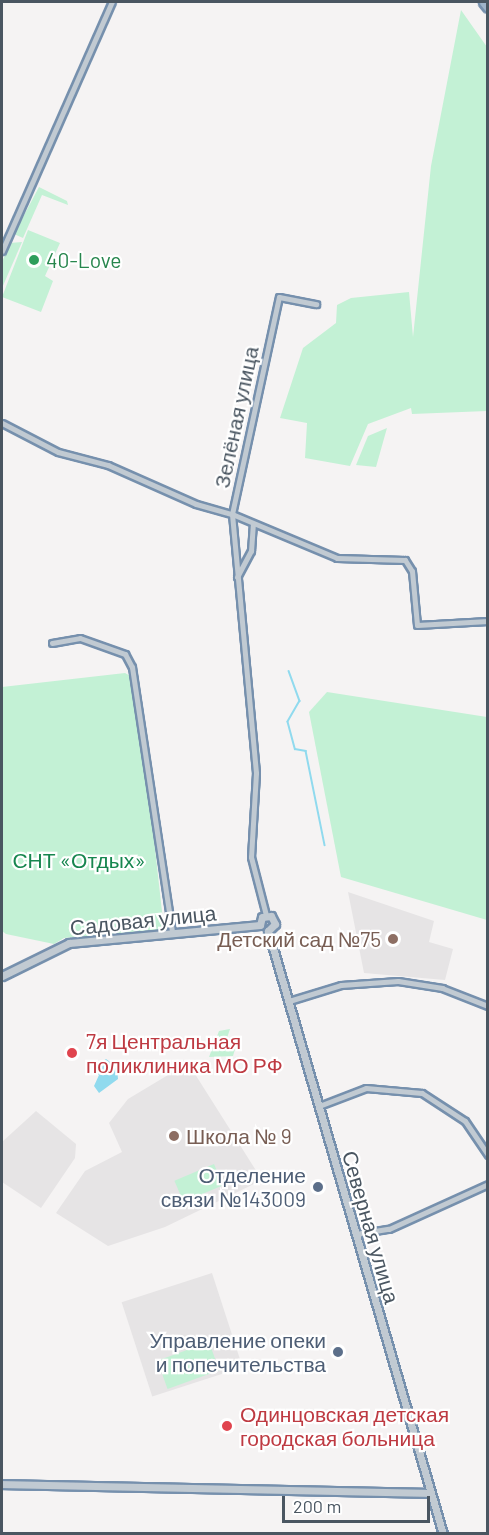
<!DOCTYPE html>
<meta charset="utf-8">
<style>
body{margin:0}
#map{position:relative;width:489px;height:1535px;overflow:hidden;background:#f5f3f3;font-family:Barlow,sans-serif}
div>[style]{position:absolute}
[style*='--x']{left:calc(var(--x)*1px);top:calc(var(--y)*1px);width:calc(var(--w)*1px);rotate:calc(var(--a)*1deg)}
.education>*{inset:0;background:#e6e4e5;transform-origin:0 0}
.green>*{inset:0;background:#c3f1d5;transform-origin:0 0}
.water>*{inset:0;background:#90daee}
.stream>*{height:1.5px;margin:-0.75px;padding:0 0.75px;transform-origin:0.75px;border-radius:0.75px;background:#90daee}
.roads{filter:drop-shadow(2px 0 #7690ad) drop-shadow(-2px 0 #7690ad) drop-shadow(0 2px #7690ad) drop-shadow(0 -2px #7690ad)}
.minor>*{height:5px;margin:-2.5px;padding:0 2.5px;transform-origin:2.5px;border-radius:2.5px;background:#c1cad2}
.tertiary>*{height:7px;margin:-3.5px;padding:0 3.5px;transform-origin:3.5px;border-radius:3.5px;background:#c1cad2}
.trunk>*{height:9px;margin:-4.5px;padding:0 4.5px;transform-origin:4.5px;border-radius:4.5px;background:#9fb4c9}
.dots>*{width:16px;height:16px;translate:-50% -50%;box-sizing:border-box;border:3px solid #fff;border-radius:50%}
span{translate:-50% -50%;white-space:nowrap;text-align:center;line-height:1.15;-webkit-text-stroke:4.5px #fff;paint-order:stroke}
.leisure-label{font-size:21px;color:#27864d}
.left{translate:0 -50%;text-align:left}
.street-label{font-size:21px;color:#4a5661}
.park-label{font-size:21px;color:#17864f}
.education-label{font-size:21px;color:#785e54}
.right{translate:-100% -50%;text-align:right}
.health-label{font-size:21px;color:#be3a42}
.service-label{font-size:21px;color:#4e5e75}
.frame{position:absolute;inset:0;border:3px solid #4a5661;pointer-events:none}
.scale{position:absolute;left:282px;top:1496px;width:148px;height:27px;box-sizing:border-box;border:3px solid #4a5661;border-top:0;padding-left:8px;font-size:18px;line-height:21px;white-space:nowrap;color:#4a5661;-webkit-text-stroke:4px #fff;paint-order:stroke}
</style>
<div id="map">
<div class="education">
<div style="clip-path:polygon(348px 892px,434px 921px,429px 942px,453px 949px,445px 980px,364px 973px)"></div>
<div style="clip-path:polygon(188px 1063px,262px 1180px,165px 1227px,108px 1246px,56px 1213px,85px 1171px,122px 1152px,109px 1123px,128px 1099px)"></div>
<div style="clip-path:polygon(36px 1111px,76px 1144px,75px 1158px,41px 1208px,2px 1182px,2px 1142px)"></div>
<div style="left:212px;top:1273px;width:99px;height:95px;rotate:72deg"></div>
</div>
<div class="green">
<div style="clip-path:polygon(461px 10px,487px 47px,487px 411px,412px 414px,411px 408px,368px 424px,350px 466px,305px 458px,307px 423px,280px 418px,303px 348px,336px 323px,337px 305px,351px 298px,409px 292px,413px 337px,431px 166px)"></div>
<div style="clip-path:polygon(39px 187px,67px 201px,68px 205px,42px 195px,23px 238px,14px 234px)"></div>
<div style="clip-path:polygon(28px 230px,60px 243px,45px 276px,53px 281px,41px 312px,2px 297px)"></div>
<div style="clip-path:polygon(22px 242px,2px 288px,2px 262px,10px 243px)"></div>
<div style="clip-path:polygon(387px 428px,376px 467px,356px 465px,368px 436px)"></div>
<div style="clip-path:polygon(125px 673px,136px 679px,164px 929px,64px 938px,54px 944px,6px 934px,2px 931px,2px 687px)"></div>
<div style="clip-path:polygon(327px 692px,487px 717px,487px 920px,341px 877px,309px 712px)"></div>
<div style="clip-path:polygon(230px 1029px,227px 1038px,238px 1039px,233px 1056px,209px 1057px,219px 1031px)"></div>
<div style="left:214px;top:1164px;width:23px;height:43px;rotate:67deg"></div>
<div style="left:209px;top:1342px;width:30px;height:55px;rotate:70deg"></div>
</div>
<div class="water">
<div style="clip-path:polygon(106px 1059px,117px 1067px,118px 1079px,99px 1093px,94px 1086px,99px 1075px,93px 1071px)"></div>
</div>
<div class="stream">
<div style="--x:289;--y:671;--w:32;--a:70"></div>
<div style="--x:300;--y:701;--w:24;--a:120"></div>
<div style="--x:288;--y:722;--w:28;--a:75"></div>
<div style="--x:295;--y:749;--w:11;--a:10"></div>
<div style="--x:306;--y:751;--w:96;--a:78.6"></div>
</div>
<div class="roads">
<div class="minor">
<div style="--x:2;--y:251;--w:272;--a:-66.2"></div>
<div style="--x:2;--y:423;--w:63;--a:27.4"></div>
<div style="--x:58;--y:452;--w:52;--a:14.6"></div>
<div style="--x:108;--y:465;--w:96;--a:23.9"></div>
<div style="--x:196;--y:504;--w:37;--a:16"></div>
<div style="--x:232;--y:514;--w:222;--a:-77.8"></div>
<div style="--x:279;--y:297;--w:38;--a:11"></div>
<div style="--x:232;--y:514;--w:260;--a:84.7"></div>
<div style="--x:256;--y:773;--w:84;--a:93.4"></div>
<div style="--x:251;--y:857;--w:60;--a:75.5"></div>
<div style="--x:232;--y:514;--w:114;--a:22.7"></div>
<div style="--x:337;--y:558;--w:68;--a:1.7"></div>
<div style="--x:405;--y:560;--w:13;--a:58"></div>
<div style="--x:412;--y:571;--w:54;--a:84.7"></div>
<div style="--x:417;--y:625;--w:71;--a:-3.2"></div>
<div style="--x:237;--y:577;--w:30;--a:-62"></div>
<div style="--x:251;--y:551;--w:26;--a:-86"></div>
<div style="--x:52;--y:643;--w:28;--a:-10"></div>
<div style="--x:80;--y:638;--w:48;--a:19.6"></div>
<div style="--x:125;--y:654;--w:15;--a:62"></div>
<div style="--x:132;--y:667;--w:269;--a:81.4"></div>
<div style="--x:289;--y:1001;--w:54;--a:-17.1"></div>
<div style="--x:341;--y:985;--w:57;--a:-4"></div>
<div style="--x:398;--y:981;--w:45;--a:9"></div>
<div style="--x:442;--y:988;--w:49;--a:21.4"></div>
<div style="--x:319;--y:1106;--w:50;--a:-21"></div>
<div style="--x:366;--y:1088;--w:56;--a:5.1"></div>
<div style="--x:422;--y:1093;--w:51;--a:33.1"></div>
<div style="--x:465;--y:1121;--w:41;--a:55.9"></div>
<div style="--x:356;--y:1234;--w:33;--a:-9"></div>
<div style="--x:389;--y:1229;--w:109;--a:-24.4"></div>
</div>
<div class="tertiary">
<div style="--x:260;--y:925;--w:8;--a:-76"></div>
<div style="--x:262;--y:917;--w:9;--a:-6"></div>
<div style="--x:271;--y:916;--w:9;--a:63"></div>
<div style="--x:275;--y:924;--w:10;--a:135"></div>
<div style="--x:268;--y:931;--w:628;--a:73.82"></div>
<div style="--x:2;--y:976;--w:75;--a:-26.2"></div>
<div style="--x:69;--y:943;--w:192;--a:-5.4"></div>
<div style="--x:2;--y:1484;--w:428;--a:1.2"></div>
</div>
<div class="trunk">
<div style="--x:484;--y:2;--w:6;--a:51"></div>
</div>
</div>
<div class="dots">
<div style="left:34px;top:260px;background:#2e9e5b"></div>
<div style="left:393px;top:939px;background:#8d6e63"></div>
<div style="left:72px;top:1053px;background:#e0444e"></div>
<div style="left:174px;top:1136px;background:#8d6e63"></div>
<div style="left:318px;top:1187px;background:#5c6f8a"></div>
<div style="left:338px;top:1352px;background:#5c6f8a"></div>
<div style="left:227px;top:1426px;background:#e0444e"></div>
</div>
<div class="leisure-label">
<span class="left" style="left:46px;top:260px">40-Love</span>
</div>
<div class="street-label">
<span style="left:236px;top:417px;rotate:-78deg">Зелёная улица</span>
<span style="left:143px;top:920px;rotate:-6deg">Садовая улица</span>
<span style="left:371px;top:1227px;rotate:74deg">Северная улица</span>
</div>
<div class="park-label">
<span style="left:79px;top:860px">СНТ «Отдых»</span>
</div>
<div class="education-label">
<span class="right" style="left:381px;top:939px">Детский сад №75</span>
<span class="left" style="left:186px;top:1136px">Школа № 9</span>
</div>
<div class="health-label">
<span class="left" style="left:86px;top:1053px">7я Центральная<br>поликлиника МО РФ</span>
<span class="left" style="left:240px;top:1426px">Одинцовская детская<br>городская больница</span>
</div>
<div class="service-label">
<span class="right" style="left:306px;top:1187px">Отделение<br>связи №143009</span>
<span class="right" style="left:326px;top:1352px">Управление опеки<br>и попечительства</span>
</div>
<div class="frame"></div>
<div class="scale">200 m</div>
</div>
